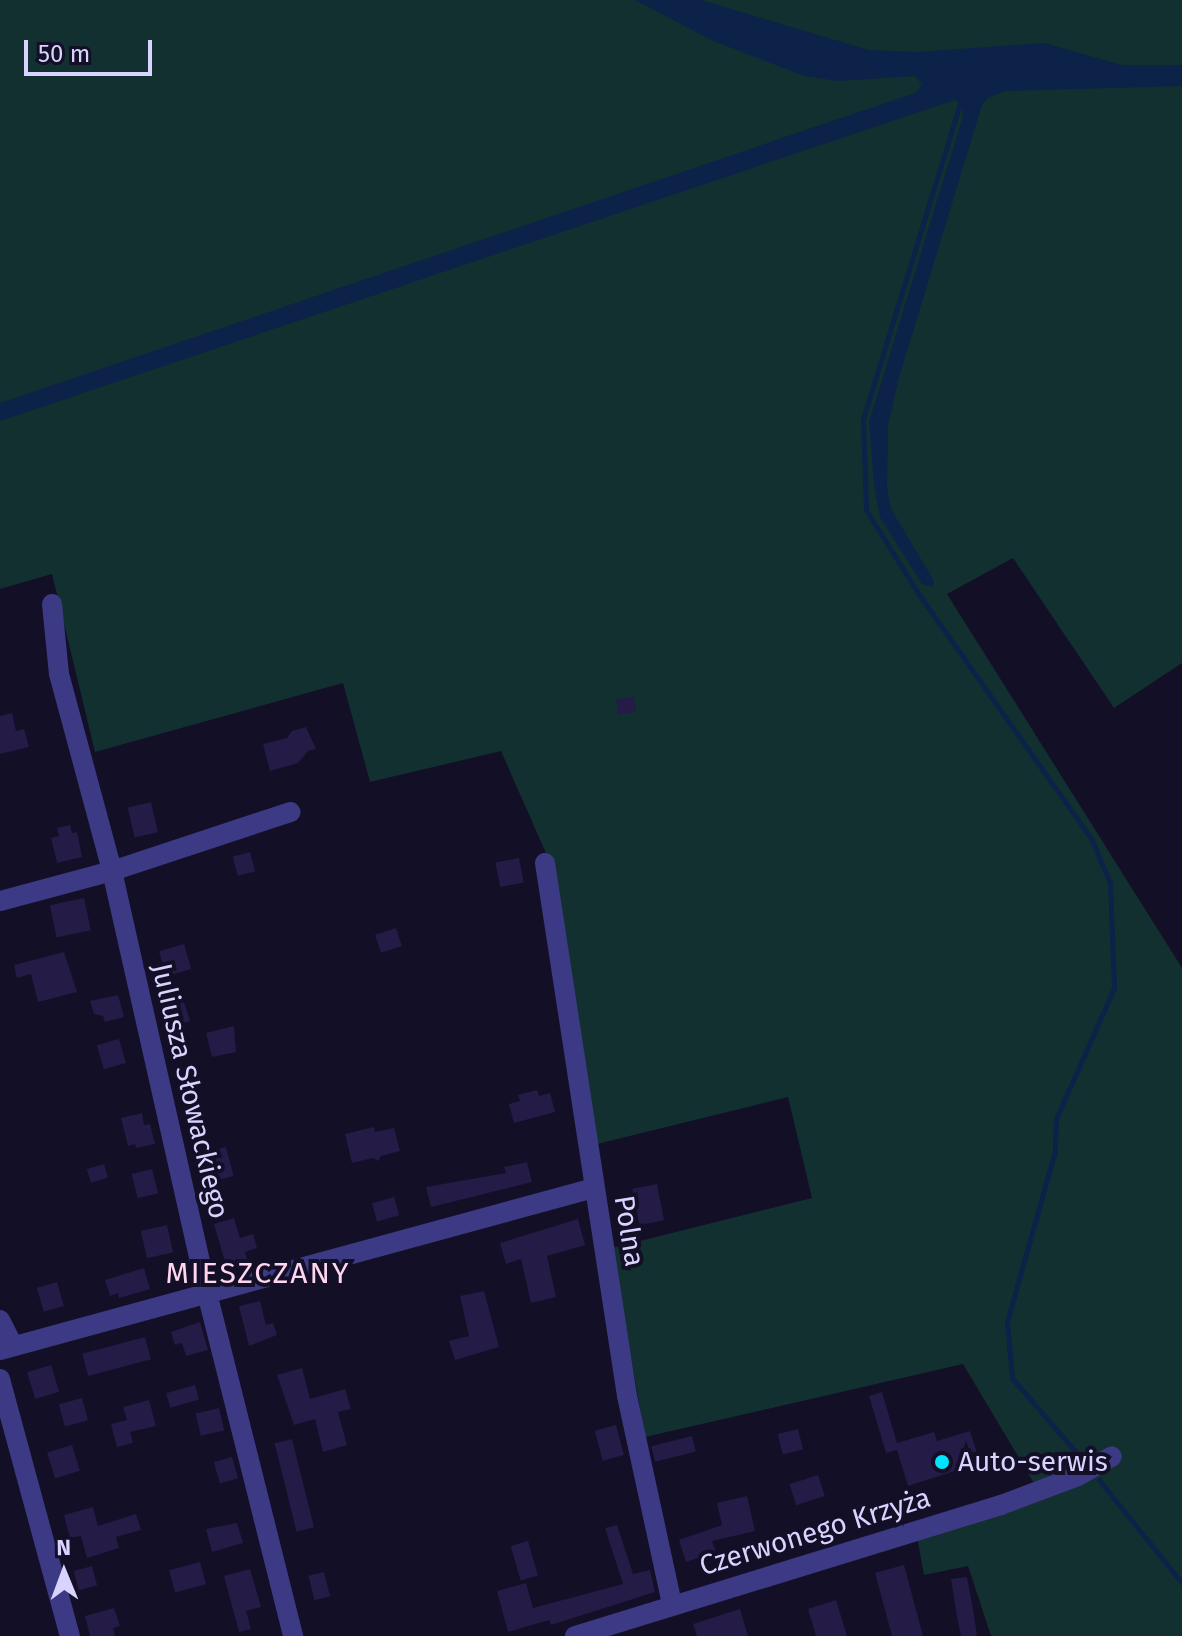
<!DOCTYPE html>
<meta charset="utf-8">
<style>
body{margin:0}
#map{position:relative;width:1182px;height:1636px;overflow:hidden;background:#130f26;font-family:"Fira Sans",sans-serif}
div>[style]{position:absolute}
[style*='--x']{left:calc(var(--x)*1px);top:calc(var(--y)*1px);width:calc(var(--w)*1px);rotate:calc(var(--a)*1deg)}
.green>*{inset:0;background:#12302f}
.water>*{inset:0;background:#0c2248}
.stream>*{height:5px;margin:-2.5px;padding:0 2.5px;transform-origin:2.5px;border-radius:2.5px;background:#0c2248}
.building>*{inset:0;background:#241b47;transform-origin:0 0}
.street>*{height:20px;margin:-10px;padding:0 10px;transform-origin:10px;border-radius:10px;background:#3d3a85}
.dots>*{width:22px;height:22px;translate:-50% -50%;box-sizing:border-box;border:4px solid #130f26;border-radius:50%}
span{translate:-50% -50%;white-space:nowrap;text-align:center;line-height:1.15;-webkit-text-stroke:8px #130f26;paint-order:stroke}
.street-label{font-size:28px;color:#d9d4ff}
.poi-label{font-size:28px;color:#d9d4ff}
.left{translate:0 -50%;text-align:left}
.neighbourhood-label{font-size:30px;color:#ffd6f0;letter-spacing:2px}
.north{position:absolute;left:24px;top:1532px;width:80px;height:80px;-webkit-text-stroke:6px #130f26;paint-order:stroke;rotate:359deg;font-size:22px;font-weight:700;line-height:32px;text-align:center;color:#d9d4ff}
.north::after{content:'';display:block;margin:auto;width:28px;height:36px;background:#d9d4ff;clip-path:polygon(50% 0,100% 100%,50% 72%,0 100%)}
.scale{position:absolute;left:24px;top:40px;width:128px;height:36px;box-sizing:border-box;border:4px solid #d9d4ff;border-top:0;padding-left:10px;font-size:24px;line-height:28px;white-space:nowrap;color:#d9d4ff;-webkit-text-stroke:6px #130f26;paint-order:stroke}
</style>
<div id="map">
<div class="green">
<div style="clip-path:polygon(0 0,1182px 0,1182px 663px,1114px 708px,1013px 558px,947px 594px,1182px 968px,1182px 1636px,991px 1636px,968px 1566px,924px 1575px,917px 1537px,1041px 1495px,963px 1364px,645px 1437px,612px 1248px,812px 1198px,788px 1097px,597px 1144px,549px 860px,501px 751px,370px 782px,343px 683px,95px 752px,52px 574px,0 589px)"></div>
</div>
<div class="water">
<div style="clip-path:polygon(635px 0,701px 0,869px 50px,918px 52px,1044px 43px,1122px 65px,1182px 65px,1182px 86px,1005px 91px,988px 98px,982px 105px,898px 381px,888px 425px,887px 487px,891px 509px,934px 581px,933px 587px,922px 584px,880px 517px,874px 485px,869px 422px,963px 116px,962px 105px,955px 100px,0 421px,0 403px,915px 93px,922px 85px,915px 76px,838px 81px,804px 76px,711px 40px)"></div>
</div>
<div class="stream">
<div style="--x:962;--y:97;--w:336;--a:107.1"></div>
<div style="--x:863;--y:418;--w:92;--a:88.1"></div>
<div style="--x:866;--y:510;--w:102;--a:57.9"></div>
<div style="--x:920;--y:596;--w:296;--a:54.8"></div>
<div style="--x:1091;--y:838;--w:49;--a:67.1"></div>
<div style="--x:1110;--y:883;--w:105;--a:87.8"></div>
<div style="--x:1114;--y:988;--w:143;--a:113.9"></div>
<div style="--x:1056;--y:1119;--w:32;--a:92"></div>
<div style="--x:1055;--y:1151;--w:178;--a:105.7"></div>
<div style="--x:1007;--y:1322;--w:56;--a:84.9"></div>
<div style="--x:1012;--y:1378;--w:106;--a:49.2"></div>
<div style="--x:1099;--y:1480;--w:132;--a:51.1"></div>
</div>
<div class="building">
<div style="left:634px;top:697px;width:15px;height:18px;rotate:82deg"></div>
<div style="clip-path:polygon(12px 713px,16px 731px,24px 729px,29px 747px,0 754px,0 716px)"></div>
<div style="clip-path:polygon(306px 727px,316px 749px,308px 751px,298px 763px,270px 771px,263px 744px,287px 738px,292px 731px)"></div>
<div style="left:151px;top:802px;width:31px;height:24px;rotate:77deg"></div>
<div style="clip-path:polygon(70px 825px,72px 833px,77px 832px,82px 857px,57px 863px,51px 838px,59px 836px,57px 828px)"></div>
<div style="left:250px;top:852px;width:20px;height:18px;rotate:75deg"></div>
<div style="left:519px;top:858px;width:25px;height:24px;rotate:79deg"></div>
<div style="left:84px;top:898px;width:33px;height:35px;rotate:78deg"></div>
<div style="left:396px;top:928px;width:19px;height:22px;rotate:72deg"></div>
<div style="left:184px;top:944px;width:26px;height:26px;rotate:74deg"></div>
<div style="clip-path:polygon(64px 952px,77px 992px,38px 1002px,31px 974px,17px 978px,14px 965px)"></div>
<div style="clip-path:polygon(118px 995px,124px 1017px,105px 1022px,103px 1016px,94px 1014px,90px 1001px)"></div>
<div style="left:184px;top:1002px;width:20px;height:25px;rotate:72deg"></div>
<div style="clip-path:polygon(234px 1026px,236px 1052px,212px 1057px,206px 1033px)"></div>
<div style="left:119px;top:1039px;width:25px;height:23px;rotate:74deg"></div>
<div style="clip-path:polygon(537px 1090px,539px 1096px,550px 1093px,555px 1112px,514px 1123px,509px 1104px,520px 1101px,518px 1095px)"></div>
<div style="clip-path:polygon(142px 1113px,144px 1125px,150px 1124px,155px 1144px,136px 1148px,135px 1144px,128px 1146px,121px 1118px)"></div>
<div style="clip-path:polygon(374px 1127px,375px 1132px,394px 1128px,400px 1151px,381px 1156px,378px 1161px,373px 1158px,352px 1163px,345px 1134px)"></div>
<div style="left:226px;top:1147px;width:30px;height:29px;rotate:75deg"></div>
<div style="clip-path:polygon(527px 1162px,532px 1182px,431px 1207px,426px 1187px,506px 1173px,504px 1167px)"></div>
<div style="left:104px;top:1164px;width:14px;height:18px;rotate:73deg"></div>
<div style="left:152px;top:1169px;width:25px;height:21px;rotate:76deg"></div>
<div style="left:657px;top:1184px;width:37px;height:25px;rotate:79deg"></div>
<div style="left:394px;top:1197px;width:19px;height:23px;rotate:74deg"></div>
<div style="clip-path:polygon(234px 1218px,240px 1238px,253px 1234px,257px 1248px,245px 1252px,247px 1259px,226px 1265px,214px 1224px)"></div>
<div style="clip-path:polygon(578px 1219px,585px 1245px,547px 1256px,556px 1297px,531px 1303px,521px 1259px,506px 1264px,500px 1243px)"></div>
<div style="left:167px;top:1225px;width:28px;height:27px;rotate:77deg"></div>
<div style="clip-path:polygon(144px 1268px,150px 1289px,119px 1298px,118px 1293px,110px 1296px,105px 1280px)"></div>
<div style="left:57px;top:1282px;width:25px;height:21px;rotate:74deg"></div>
<div style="clip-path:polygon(484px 1291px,499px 1347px,455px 1360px,449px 1341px,469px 1336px,460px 1296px)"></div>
<div style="clip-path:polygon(260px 1301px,266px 1325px,273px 1323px,277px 1335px,249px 1346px,239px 1306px)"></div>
<div style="clip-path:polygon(200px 1322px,208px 1350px,186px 1356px,182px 1343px,175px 1345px,171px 1332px)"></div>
<div style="left:145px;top:1337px;width:23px;height:65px;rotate:75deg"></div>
<div style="left:51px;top:1365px;width:28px;height:25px;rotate:73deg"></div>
<div style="clip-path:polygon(302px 1368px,310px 1399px,345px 1389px,351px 1409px,338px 1412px,347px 1445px,323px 1452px,315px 1419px,294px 1425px,277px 1375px)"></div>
<div style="left:195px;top:1385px;width:15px;height:30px;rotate:74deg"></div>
<div style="clip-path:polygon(882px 1392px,897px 1443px,934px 1432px,937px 1441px,970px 1431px,980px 1463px,908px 1486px,897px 1450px,886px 1453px,869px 1396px)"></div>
<div style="left:82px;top:1398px;width:23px;height:24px;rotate:75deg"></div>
<div style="clip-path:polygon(149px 1400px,156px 1426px,130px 1432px,133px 1443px,117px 1447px,111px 1424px,127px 1420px,123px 1407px)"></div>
<div style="left:219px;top:1408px;width:23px;height:24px;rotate:77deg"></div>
<div style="left:616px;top:1425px;width:31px;height:22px;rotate:75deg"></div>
<div style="left:798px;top:1429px;width:21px;height:21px;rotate:76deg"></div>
<div style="left:692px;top:1436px;width:16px;height:42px;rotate:76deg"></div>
<div style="left:292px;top:1439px;width:91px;height:18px;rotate:76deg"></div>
<div style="left:72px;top:1445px;width:27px;height:26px;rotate:73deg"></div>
<div style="left:232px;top:1457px;width:22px;height:19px;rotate:74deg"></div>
<div style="left:818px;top:1475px;width:22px;height:30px;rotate:72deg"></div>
<div style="clip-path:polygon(747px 1496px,755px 1531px,712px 1541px,716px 1552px,686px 1562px,679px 1540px,722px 1525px,717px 1503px)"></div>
<div style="clip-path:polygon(93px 1507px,98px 1526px,136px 1514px,141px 1530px,116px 1537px,119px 1548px,87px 1558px,81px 1536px,70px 1538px,64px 1515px)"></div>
<div style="clip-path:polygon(237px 1523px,243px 1543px,212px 1552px,206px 1529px)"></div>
<div style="clip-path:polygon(617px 1525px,633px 1574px,650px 1570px,655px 1592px,551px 1625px,549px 1620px,508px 1632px,497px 1591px,526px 1583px,533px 1608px,623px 1584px,605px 1528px)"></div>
<div style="left:528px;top:1541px;width:36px;height:18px;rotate:74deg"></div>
<div style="left:200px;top:1562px;width:23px;height:32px;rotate:75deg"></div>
<div style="left:904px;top:1565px;width:73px;height:30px;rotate:75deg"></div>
<div style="left:92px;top:1566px;width:20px;height:19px;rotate:75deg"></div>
<div style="clip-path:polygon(250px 1569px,261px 1607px,246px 1611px,251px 1629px,239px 1632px,224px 1576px)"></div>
<div style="left:324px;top:1572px;width:25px;height:16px;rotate:76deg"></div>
<div style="clip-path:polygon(967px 1577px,974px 1615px,977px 1636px,961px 1636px,957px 1617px,951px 1579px)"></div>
<div style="clip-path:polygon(836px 1600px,847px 1636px,816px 1636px,808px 1609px)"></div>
<div style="clip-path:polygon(114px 1608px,120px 1626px,113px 1628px,115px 1636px,90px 1636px,85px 1616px)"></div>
<div style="clip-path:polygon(740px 1609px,748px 1636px,697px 1636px,693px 1624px)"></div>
</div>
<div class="street">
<div style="--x:52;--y:604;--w:70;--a:84.3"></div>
<div style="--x:59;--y:674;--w:204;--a:74.9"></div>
<div style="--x:112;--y:871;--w:433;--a:77.3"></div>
<div style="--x:207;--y:1293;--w:354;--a:75.9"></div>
<div style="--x:545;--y:863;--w:539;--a:81.25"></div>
<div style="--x:627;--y:1396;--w:214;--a:77.8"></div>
<div style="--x:0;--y:901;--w:116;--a:-15"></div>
<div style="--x:112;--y:871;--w:188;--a:-18.3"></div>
<div style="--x:0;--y:1320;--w:29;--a:63"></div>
<div style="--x:0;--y:1350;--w:616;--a:-15.26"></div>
<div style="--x:0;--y:1379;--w:266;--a:74.8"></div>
<div style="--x:575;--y:1636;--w:446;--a:-17.1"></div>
<div style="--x:1001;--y:1505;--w:82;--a:-20.6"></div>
<div style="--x:1078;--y:1476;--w:39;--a:-30"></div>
</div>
<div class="dots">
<div style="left:942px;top:1462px;background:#00e5ff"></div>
</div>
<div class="street-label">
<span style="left:190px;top:1091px;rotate:77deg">Juliusza Słowackiego</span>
<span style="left:629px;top:1231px;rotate:81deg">Polna</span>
<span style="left:815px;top:1532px;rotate:-17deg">Czerwonego Krzyża</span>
</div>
<div class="poi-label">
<span class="left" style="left:958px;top:1462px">Auto-serwis</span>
</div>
<div class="neighbourhood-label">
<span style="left:258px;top:1273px">MIESZCZANY</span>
</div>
<div class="north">N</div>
<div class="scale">50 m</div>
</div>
